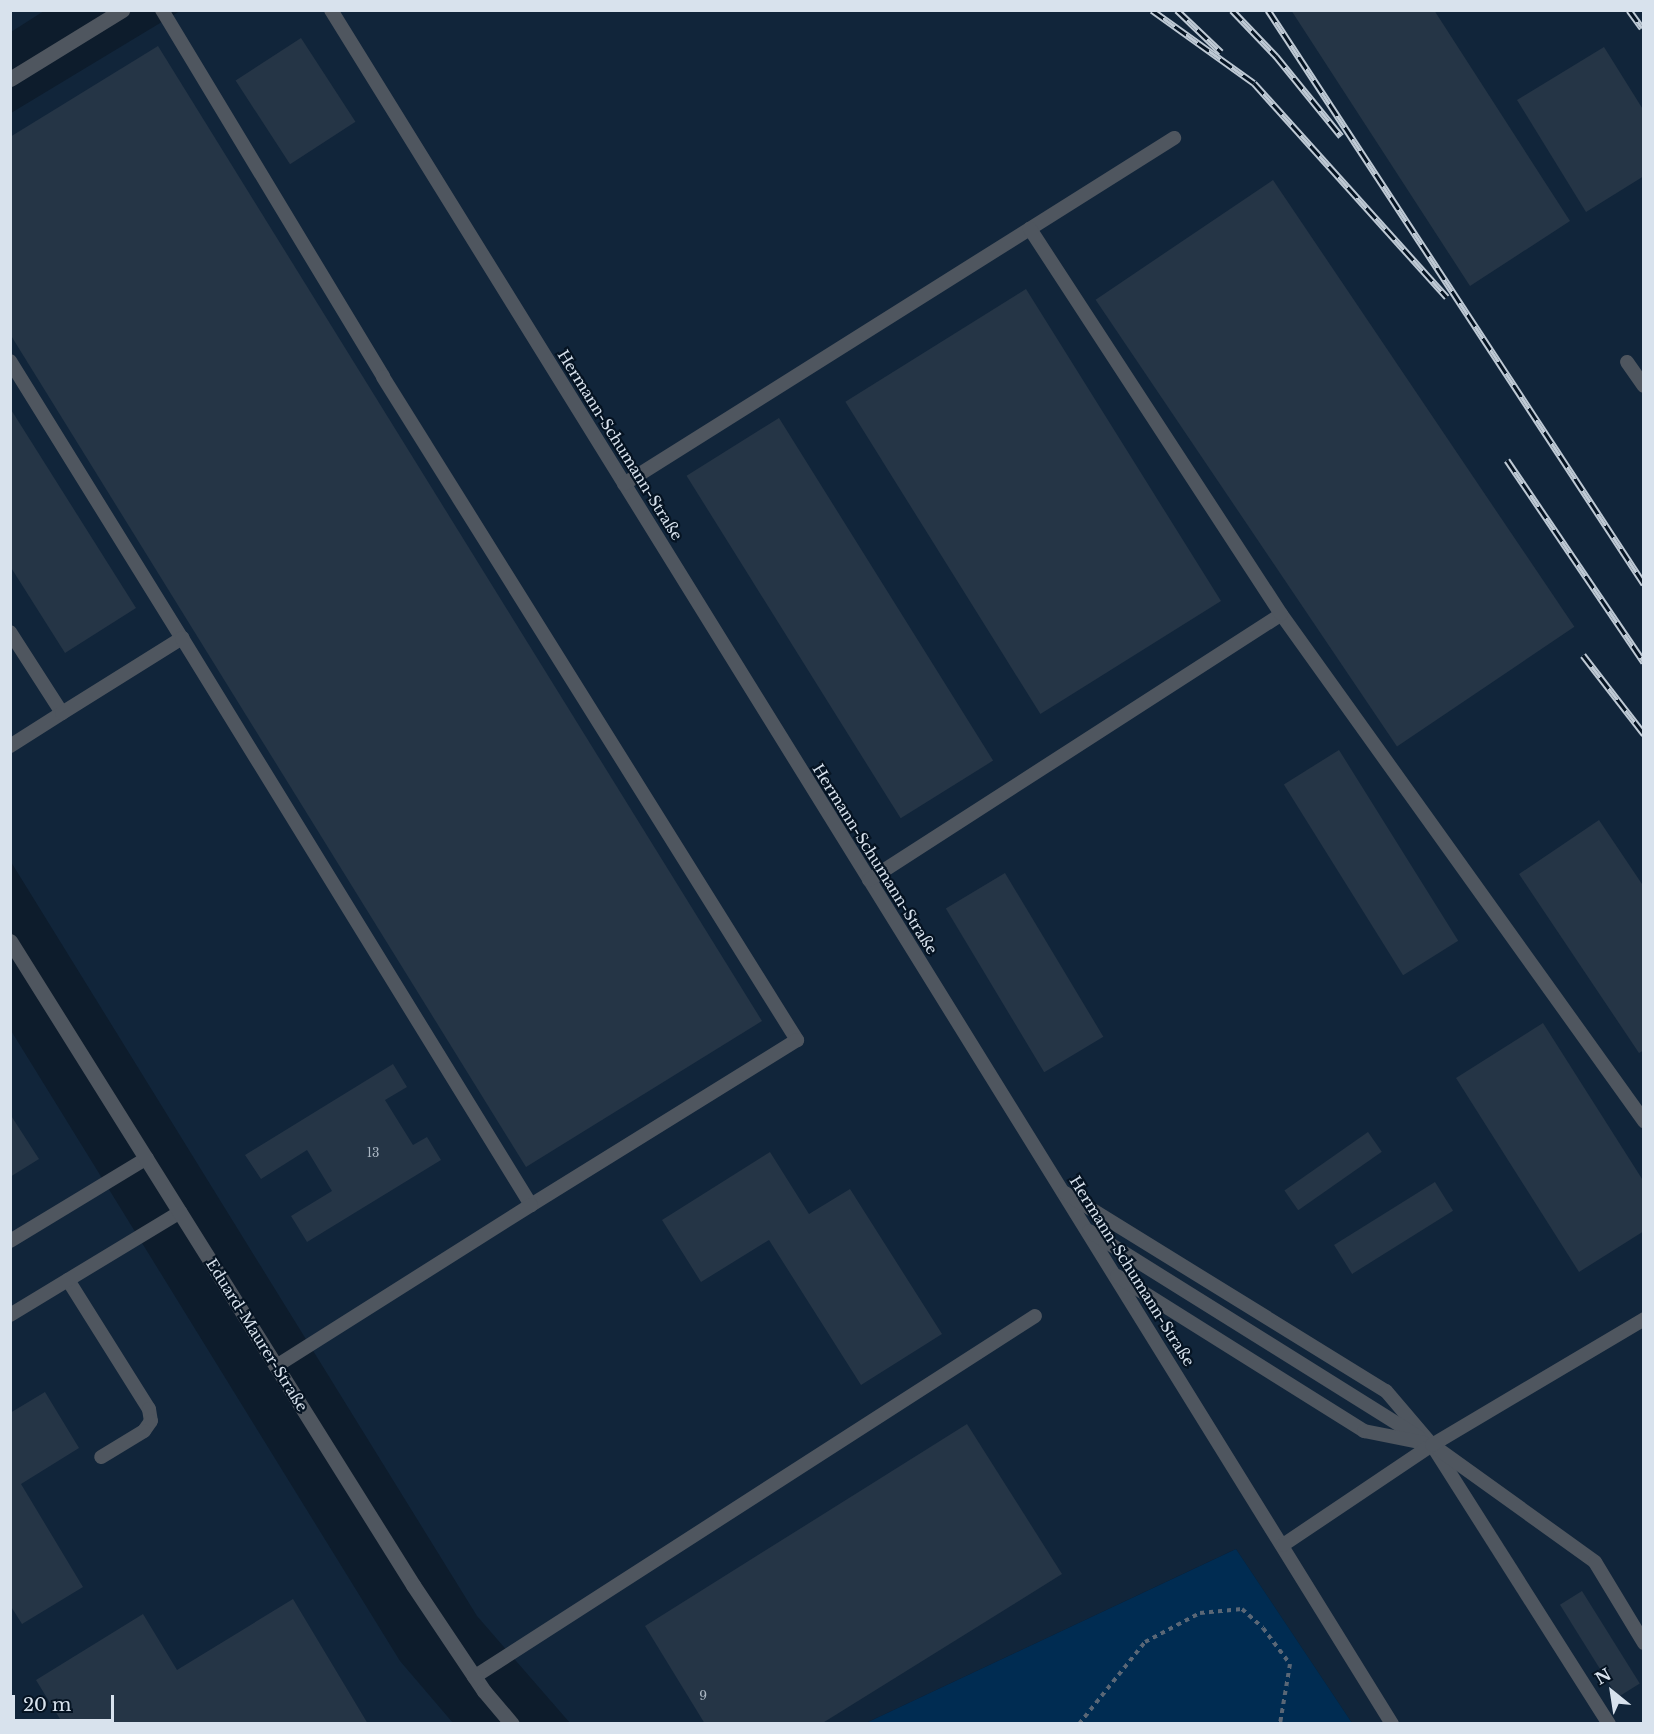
<!DOCTYPE html>
<meta charset="utf-8">
<style>
body{margin:0}
#map{position:relative;width:1654px;height:1734px;overflow:hidden;background:#0d1c2c;font-family:"Libre Baskerville",serif}
div>[style]{position:absolute}
[style*='--x']{left:calc(var(--x)*1px);top:calc(var(--y)*1px);width:calc(var(--w)*1px);rotate:calc(var(--a)*1deg)}
.built>*{inset:0;background:#11253a}
.green>*{inset:0;background:#002c52}
.building>*{inset:0;background:#253546;transform-origin:0 0}
.path>*{height:4px;margin-top:-2px;transform-origin:0;background:repeating-linear-gradient(90deg,#5a6776 0 4.5px,transparent 0 9px)}
.lane>*{height:14px;margin:-7px;padding:0 7px;transform-origin:7px;border-radius:7px;background:#4f565f}
.street>*{height:15px;margin:-7.5px;padding:0 7.5px;transform-origin:7.5px;border-radius:7.5px;background:#4f565f}
.rail>*{height:7px;margin-top:-3.5px;transform-origin:0;background:repeating-linear-gradient(90deg,#051322 0 14px,#bec9d4 0 28px);box-sizing:border-box;border-block:2px solid #bec9d4}
span{translate:-50% -50%;white-space:nowrap;text-align:center;line-height:1.15;-webkit-text-stroke:4.5px #051322;paint-order:stroke}
.number-label{font-size:12px;color:#abb7c3}
.number-label span{-webkit-text-stroke-width:0}
.street-label{font-size:15px;color:#d8e2ed}
.frame{position:absolute;inset:0;border:12px solid #d8e2ed;pointer-events:none}
.north{position:absolute;left:1582px;top:1662px;width:60px;height:60px;-webkit-text-stroke:4px #051322;paint-order:stroke;rotate:330deg;font-size:16px;font-weight:700;line-height:24px;text-align:center;color:#d8e2ed}
.north::after{content:'';display:block;margin:auto;width:21px;height:27px;background:#d8e2ed;clip-path:polygon(50% 0,100% 100%,50% 72%,0 100%)}
.scale{position:absolute;left:12px;top:1695px;width:102px;height:27px;box-sizing:border-box;border:3px solid #d8e2ed;border-top:0;padding-left:8px;font-size:18px;line-height:21px;white-space:nowrap;color:#d8e2ed;-webkit-text-stroke:4px #051322;paint-order:stroke}
</style>
<div id="map">
<div class="built">
<div style="clip-path:polygon(11px 10px,44px 10px,44px 11px,11px 32px)"></div>
<div style="clip-path:polygon(180px 11px,1643px 11px,1643px 1723px,1352px 1723px,1236px 1549px,866px 1723px,570px 1723px,477px 1616px,11px 862px,11px 113px)"></div>
<div style="clip-path:polygon(10px 1029px,400px 1661px,453px 1723px,11px 1723px)"></div>
</div>
<div class="green">
<div style="clip-path:polygon(1236px 1549px,1352px 1723px,866px 1723px)"></div>
</div>
<div class="building">
<div style="clip-path:polygon(1291px 10px,1434px 10px,1570px 221px,1470px 286px)"></div>
<div style="left:301px;top:38px;width:100px;height:78px;rotate:57deg"></div>
<div style="clip-path:polygon(158px 46px,762px 1021px,526px 1167px,10px 334px,10px 137px)"></div>
<div style="clip-path:polygon(1604px 47px,1644px 111px,1644px 176px,1586px 212px,1517px 100px)"></div>
<div style="left:1273px;top:180px;width:539px;height:214px;rotate:56deg"></div>
<div style="left:1026px;top:289px;width:368px;height:213px;rotate:58deg"></div>
<div style="clip-path:polygon(10px 408px,136px 608px,65px 653px,10px 566px)"></div>
<div style="left:779px;top:418px;width:404px;height:109px;rotate:58deg"></div>
<div style="left:1339px;top:750px;width:225px;height:65px;rotate:58deg"></div>
<div style="clip-path:polygon(1599px 820px,1644px 887px,1644px 1050px,1639px 1053px,1519px 874px)"></div>
<div style="left:1005px;top:873px;width:191px;height:69px;rotate:59deg"></div>
<div style="clip-path:polygon(1543px 1023px,1644px 1182px,1644px 1231px,1579px 1272px,1456px 1078px)"></div>
<div style="clip-path:polygon(393px 1064px,407px 1087px,385px 1100px,413px 1145px,427px 1137px,441px 1160px,307px 1242px,291px 1216px,332px 1191px,307px 1150px,261px 1179px,245px 1155px)"></div>
<div style="clip-path:polygon(10px 1114px,39px 1159px,10px 1177px)"></div>
<div style="left:1368px;top:1132px;width:24px;height:102px;rotate:55deg"></div>
<div style="clip-path:polygon(770px 1152px,809px 1214px,850px 1189px,942px 1334px,861px 1385px,769px 1240px,701px 1282px,662px 1220px)"></div>
<div style="left:1435px;top:1182px;width:34px;height:119px;rotate:58deg"></div>
<div style="clip-path:polygon(45px 1392px,79px 1448px,21px 1484px,83px 1587px,22px 1624px,10px 1605px,10px 1413px)"></div>
<div style="clip-path:polygon(967px 1424px,1062px 1574px,821px 1724px,705px 1724px,645px 1626px)"></div>
<div style="left:1582px;top:1591px;width:109px;height:26px;rotate:58deg"></div>
<div style="clip-path:polygon(293px 1599px,368px 1724px,63px 1724px,36px 1680px,143px 1614px,177px 1670px)"></div>
</div>
<div class="path">
<div style="--x:1079;--y:1724;--w:105;--a:-51.2"></div>
<div style="--x:1145;--y:1642;--w:62;--a:-27.8"></div>
<div style="--x:1200;--y:1613;--w:42;--a:-5.4"></div>
<div style="--x:1242;--y:1609;--w:28;--a:42"></div>
<div style="--x:1263;--y:1628;--w:45;--a:53.1"></div>
<div style="--x:1290;--y:1664;--w:61;--a:99.5"></div>
</div>
<div class="lane">
<div style="--x:162;--y:10;--w:428;--a:58.9"></div>
<div style="--x:383;--y:377;--w:782;--a:58.02"></div>
<div style="--x:797;--y:1040;--w:313;--a:148.2"></div>
<div style="--x:331;--y:10;--w:2016;--a:58.24"></div>
<div style="--x:10;--y:361;--w:326;--a:58.2"></div>
<div style="--x:1627;--y:362;--w:29;--a:55"></div>
<div style="--x:624;--y:484;--w:650;--a:-32.17"></div>
<div style="--x:1281;--y:614;--w:624;--a:54.4"></div>
<div style="--x:10;--y:632;--w:96;--a:57.3"></div>
<div style="--x:62;--y:713;--w:62;--a:147.6"></div>
<div style="--x:62;--y:713;--w:142;--a:-32"></div>
<div style="--x:182;--y:638;--w:666;--a:58.39"></div>
<div style="--x:531;--y:1205;--w:302;--a:147.7"></div>
<div style="--x:869;--y:880;--w:490;--a:-32.8"></div>
<div style="--x:1281;--y:614;--w:460;--a:-123.1"></div>
<div style="--x:1065;--y:1193;--w:377;--a:31.7"></div>
<div style="--x:1386;--y:1391;--w:71;--a:49.6"></div>
<div style="--x:1432;--y:1445;--w:330;--a:57.6"></div>
<div style="--x:1089;--y:1231;--w:389;--a:32"></div>
<div style="--x:10;--y:1241;--w:160;--a:-31.2"></div>
<div style="--x:1117;--y:1276;--w:292;--a:32.1"></div>
<div style="--x:1364;--y:1431;--w:61;--a:11.3"></div>
<div style="--x:68;--y:1280;--w:152;--a:57.9"></div>
<div style="--x:149;--y:1409;--w:12;--a:81"></div>
<div style="--x:151;--y:1421;--w:12;--a:125"></div>
<div style="--x:144;--y:1431;--w:50;--a:148.8"></div>
<div style="--x:10;--y:1315;--w:199;--a:-31.2"></div>
<div style="--x:1438;--y:1449;--w:193;--a:35.7"></div>
<div style="--x:1595;--y:1562;--w:95;--a:58.8"></div>
<div style="--x:1283;--y:1545;--w:179;--a:-33.9"></div>
<div style="--x:1432;--y:1445;--w:247;--a:-30.7"></div>
<div style="--x:474;--y:1677;--w:667;--a:-32.76"></div>
</div>
<div class="street">
<div style="--x:10;--y:79;--w:132;--a:-31.6"></div>
<div style="--x:10;--y:941;--w:760;--a:57.96"></div>
<div style="--x:413;--y:1585;--w:128;--a:56.2"></div>
<div style="--x:484;--y:1691;--w:43;--a:49.7"></div>
</div>
<div class="rail">
<div style="--x:1152;--y:10;--w:125;--a:35.6"></div>
<div style="--x:1254;--y:83;--w:288;--a:48"></div>
<div style="--x:1177;--y:10;--w:61;--a:43.7"></div>
<div style="--x:1232;--y:10;--w:64;--a:46.3"></div>
<div style="--x:1276;--y:56;--w:103;--a:50.9"></div>
<div style="--x:1268;--y:10;--w:686;--a:56.77"></div>
<div style="--x:1629;--y:10;--w:22;--a:54"></div>
<div style="--x:1507;--y:460;--w:244;--a:55.9"></div>
<div style="--x:1583;--y:655;--w:100;--a:52.3"></div>
</div>
<div class="number-label">
<span style="left:373px;top:1153px">13</span>
<span style="left:703px;top:1696px">9</span>
</div>
<div class="street-label">
<span style="left:620px;top:445px;rotate:58deg">Hermann-Schumann-Straße</span>
<span style="left:875px;top:859px;rotate:58deg">Hermann-Schumann-Straße</span>
<span style="left:1132px;top:1271px;rotate:58deg">Hermann-Schumann-Straße</span>
<span style="left:257px;top:1335px;rotate:58deg">Eduard-Maurer-Straße</span>
</div>
<div class="frame"></div>
<div class="north">N</div>
<div class="scale">20 m</div>
</div>
